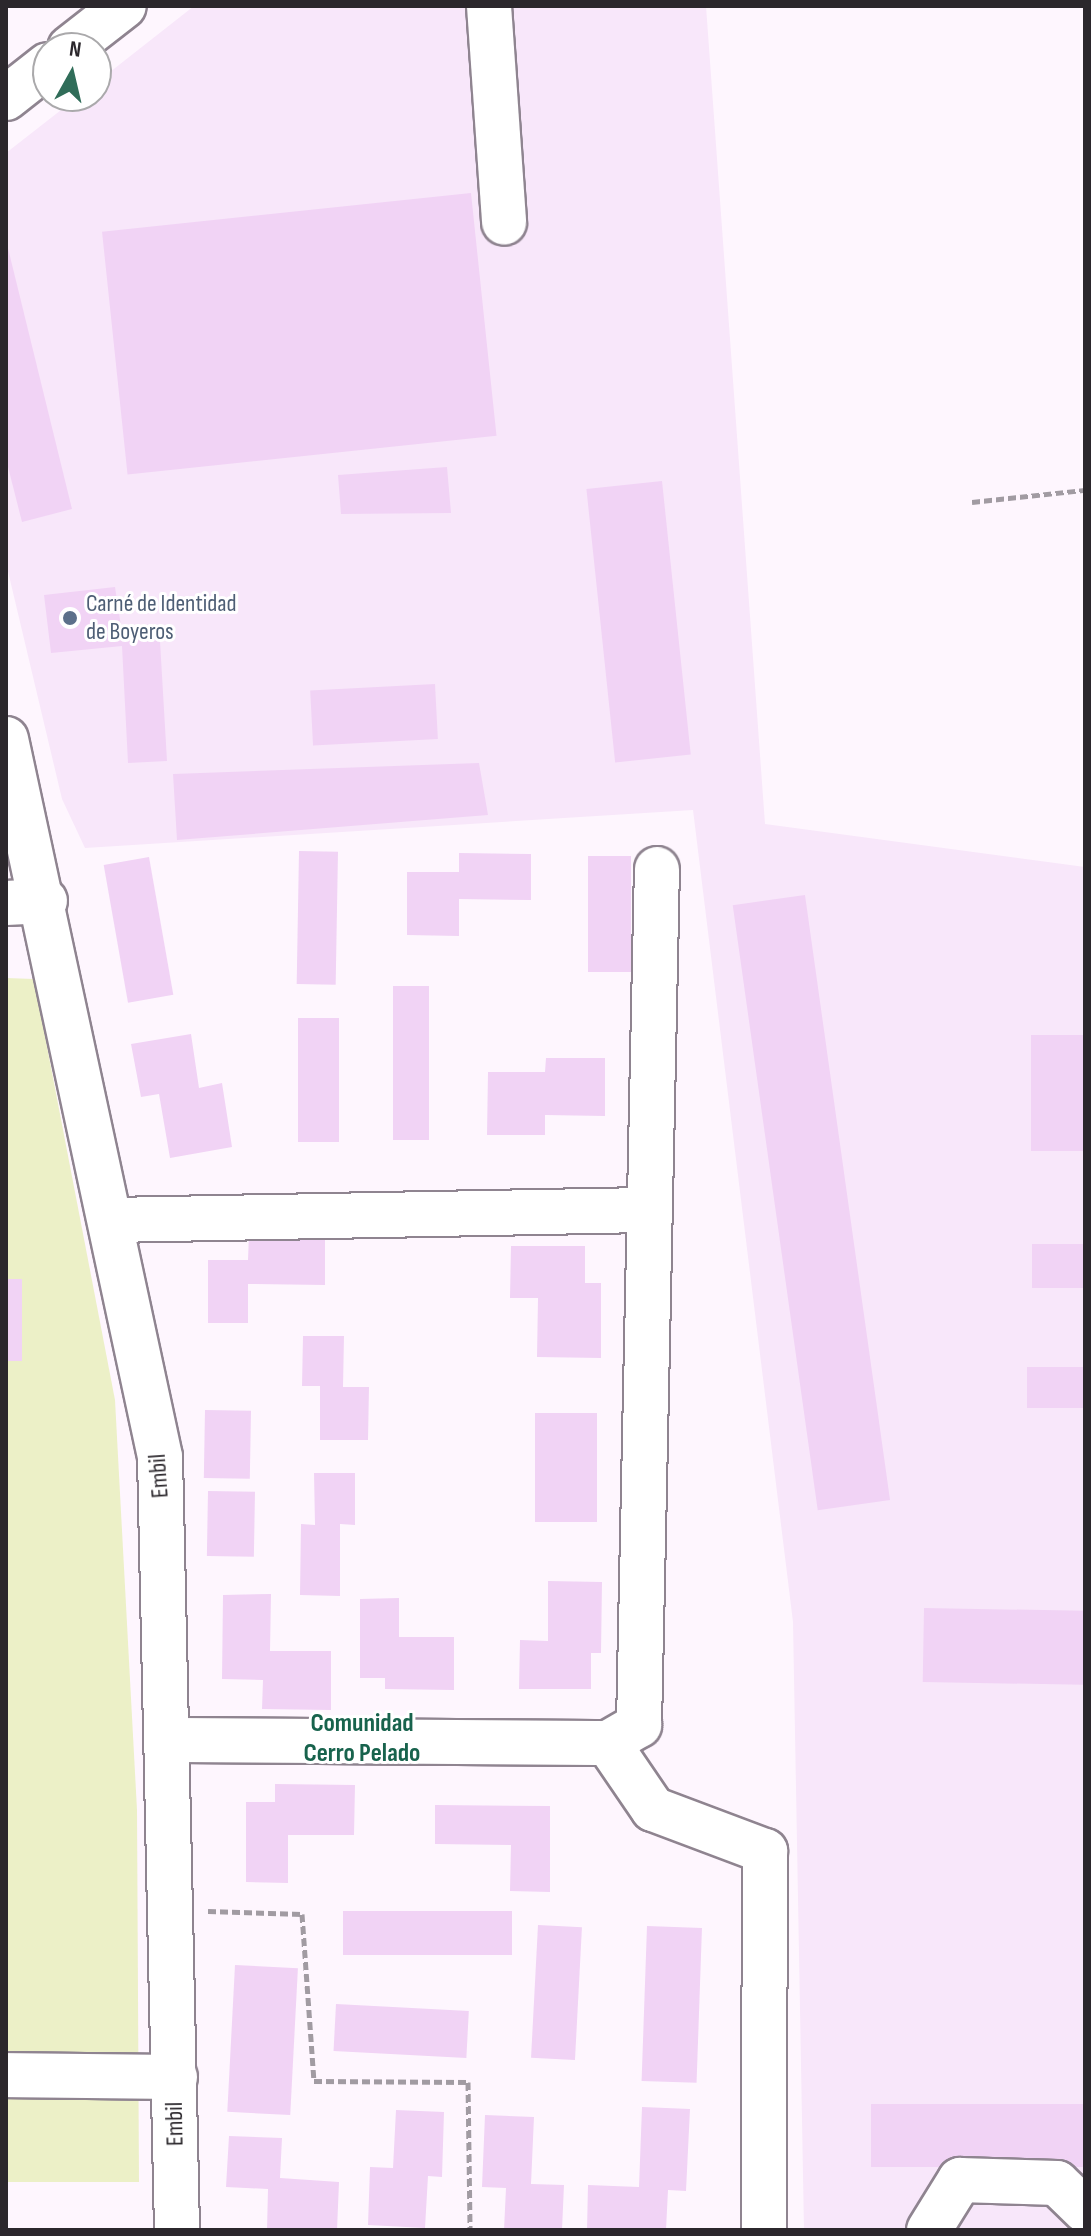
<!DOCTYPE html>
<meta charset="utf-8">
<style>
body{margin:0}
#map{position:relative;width:1091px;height:2236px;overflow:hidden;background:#fef6fe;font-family:"Sofia Sans Condensed",sans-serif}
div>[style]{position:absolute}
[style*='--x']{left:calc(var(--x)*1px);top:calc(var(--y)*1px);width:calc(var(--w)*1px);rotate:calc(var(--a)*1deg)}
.built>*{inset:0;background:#f8e7fa}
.green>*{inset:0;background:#ecf0c7}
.building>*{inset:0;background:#f1d3f5;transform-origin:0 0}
.path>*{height:5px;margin-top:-2.5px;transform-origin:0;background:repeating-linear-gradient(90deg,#a19ba2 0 8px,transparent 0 12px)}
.roads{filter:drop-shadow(2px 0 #8f8490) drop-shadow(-2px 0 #8f8490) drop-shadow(0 2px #8f8490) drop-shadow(0 -2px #8f8490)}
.minor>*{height:44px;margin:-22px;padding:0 22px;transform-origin:22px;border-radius:22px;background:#fff}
.dots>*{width:22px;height:22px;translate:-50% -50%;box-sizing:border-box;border:4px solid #fff;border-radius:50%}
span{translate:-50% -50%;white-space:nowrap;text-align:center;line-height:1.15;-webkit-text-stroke:6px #fff;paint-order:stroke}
.service-label{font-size:24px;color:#4e5e75}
.left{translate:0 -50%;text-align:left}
.street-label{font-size:24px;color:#2b272c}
.neighbourhood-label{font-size:26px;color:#18634d;font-weight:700}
.frame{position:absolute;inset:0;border:8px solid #2b272c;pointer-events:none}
.north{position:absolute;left:32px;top:32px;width:80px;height:80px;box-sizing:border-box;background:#fff;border:2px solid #aaa9ab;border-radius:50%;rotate:8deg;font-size:22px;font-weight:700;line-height:32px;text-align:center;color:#2b272c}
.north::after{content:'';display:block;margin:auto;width:28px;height:36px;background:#306d59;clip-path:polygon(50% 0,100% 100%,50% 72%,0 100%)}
</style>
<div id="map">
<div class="built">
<div style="clip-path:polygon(194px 6px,706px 6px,765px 824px,1085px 867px,1085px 2230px,804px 2230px,793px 1622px,693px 810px,85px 848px,62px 799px,6px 563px,6px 153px,79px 96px,96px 96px,96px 83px)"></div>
</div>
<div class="green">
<div style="clip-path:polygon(6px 978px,34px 979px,115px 1400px,137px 1810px,139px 2182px,6px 2182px)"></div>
</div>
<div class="building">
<div style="left:471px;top:193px;width:244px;height:371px;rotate:84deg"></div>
<div style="clip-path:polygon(6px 240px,72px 509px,22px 522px,6px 459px)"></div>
<div style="clip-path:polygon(447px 467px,451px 513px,341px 514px,338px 475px)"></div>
<div style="left:662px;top:481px;width:275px;height:76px;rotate:84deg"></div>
<div style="clip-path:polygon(115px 587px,121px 626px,159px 624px,167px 761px,128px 763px,122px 646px,51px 653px,44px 595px)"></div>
<div style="left:435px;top:684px;width:55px;height:125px;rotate:87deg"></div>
<div style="clip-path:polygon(479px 763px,488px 815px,177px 840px,173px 774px)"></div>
<div style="left:299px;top:851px;width:39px;height:133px;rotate:1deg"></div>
<div style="clip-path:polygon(459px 853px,531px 854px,531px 900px,459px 899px,459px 936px,407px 935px,407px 872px,459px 872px)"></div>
<div style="left:588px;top:856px;width:43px;height:116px"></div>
<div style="left:149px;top:857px;width:140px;height:46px;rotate:80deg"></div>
<div style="left:805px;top:895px;width:611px;height:73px;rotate:82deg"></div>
<div style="left:393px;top:986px;width:36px;height:154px"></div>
<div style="left:298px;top:1018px;width:41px;height:124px"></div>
<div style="clip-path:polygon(191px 1034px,199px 1088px,222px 1083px,232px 1147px,170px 1158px,159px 1094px,141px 1097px,131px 1044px)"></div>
<div style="left:1031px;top:1035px;width:54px;height:116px"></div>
<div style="clip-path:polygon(546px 1058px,605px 1058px,605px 1116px,545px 1115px,545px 1135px,487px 1135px,488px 1072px,545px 1072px)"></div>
<div style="clip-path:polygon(249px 1234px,325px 1235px,325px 1285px,248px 1284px,248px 1323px,208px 1323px,208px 1260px,248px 1260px)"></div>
<div style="left:1032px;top:1244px;width:53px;height:44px"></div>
<div style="clip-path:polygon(511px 1246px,585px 1246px,585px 1283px,601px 1283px,601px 1358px,537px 1357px,538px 1298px,510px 1298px)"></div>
<div style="left:6px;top:1279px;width:16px;height:82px"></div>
<div style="clip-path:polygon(303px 1336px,344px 1336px,343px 1387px,369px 1387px,368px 1440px,320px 1440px,320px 1386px,302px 1386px)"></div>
<div style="left:1085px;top:1367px;width:41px;height:58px;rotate:90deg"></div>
<div style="left:205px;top:1410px;width:46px;height:68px;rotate:1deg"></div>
<div style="left:535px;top:1413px;width:62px;height:109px"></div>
<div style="clip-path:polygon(314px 1473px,355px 1473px,355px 1525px,340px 1524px,340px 1596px,300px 1595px,301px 1524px,315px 1525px)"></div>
<div style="left:208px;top:1491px;width:47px;height:65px;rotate:1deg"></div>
<div style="clip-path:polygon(548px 1581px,602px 1582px,601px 1653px,591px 1653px,591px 1689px,519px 1689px,520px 1640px,548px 1641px)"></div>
<div style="clip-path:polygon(271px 1594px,270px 1651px,331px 1651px,331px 1710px,262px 1709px,263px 1680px,222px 1679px,223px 1595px)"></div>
<div style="clip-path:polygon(399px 1598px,399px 1637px,454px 1637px,454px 1690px,385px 1689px,385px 1678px,360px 1678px,360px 1599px)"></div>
<div style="left:924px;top:1608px;width:161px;height:74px;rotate:1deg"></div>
<div style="clip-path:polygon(275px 1784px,355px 1785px,354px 1835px,288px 1835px,288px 1883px,246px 1882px,246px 1802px,275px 1802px)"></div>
<div style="clip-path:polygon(435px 1805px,550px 1806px,550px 1892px,510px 1891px,511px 1845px,435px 1844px)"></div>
<div style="left:343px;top:1911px;width:169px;height:44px"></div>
<div style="left:538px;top:1925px;width:44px;height:133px;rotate:3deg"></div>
<div style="left:647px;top:1926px;width:55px;height:155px;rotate:2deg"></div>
<div style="left:235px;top:1965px;width:63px;height:147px;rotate:3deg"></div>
<div style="left:336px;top:2004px;width:133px;height:47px;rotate:3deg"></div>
<div style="left:871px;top:2104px;width:214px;height:63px"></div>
<div style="clip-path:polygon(642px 2107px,690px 2109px,686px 2191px,668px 2190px,666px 2230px,587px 2230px,588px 2185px,639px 2187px)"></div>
<div style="clip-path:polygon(396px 2110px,444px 2112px,442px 2177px,428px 2176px,425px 2228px,368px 2225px,370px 2167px,393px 2168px)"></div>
<div style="clip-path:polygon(485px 2115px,534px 2117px,531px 2184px,564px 2185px,562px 2230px,504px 2230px,506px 2188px,482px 2187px)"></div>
<div style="clip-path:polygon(229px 2136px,282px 2138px,280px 2178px,339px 2182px,337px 2230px,267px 2230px,268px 2189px,226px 2187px)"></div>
</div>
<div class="path">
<div style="--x:972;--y:502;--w:114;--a:-6.1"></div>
<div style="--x:208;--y:1911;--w:94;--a:1.8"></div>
<div style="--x:302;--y:1914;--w:167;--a:85.9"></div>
<div style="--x:314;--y:2081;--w:154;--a:0.4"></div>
<div style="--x:468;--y:2082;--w:148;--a:89.2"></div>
</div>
<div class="roads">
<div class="minor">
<div style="--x:489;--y:6;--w:217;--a:86"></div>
<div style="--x:70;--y:48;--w:68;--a:-37.9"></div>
<div style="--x:6;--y:98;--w:53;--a:-38.2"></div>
<div style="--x:6;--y:739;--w:734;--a:77.89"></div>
<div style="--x:160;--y:1457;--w:773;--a:88.74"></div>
<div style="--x:6;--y:903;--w:39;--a:-3"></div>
<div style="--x:111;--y:1220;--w:536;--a:-1.07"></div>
<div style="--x:167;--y:1740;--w:441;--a:0.4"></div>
<div style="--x:608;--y:1743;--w:36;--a:-30"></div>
<div style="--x:639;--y:1725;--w:856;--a:-88.8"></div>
<div style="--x:608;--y:1743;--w:80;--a:55.7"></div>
<div style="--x:653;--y:1809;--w:120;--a:20.6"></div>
<div style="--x:765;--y:1851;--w:379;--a:90.2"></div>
<div style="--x:6;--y:2075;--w:169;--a:0.7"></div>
<div style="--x:929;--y:2230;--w:59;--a:-58.2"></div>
<div style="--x:960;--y:2180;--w:97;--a:1.8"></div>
<div style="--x:1057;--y:2183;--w:39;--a:44"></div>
</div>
</div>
<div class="dots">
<div style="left:70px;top:618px;background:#5c6f8a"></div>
</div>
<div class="service-label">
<span class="left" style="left:86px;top:618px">Carné de Identidad<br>de Boyeros</span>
</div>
<div class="street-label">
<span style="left:159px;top:1476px;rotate:-94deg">Embil</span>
<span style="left:175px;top:2124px;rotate:-91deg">Embil</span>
</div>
<div class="neighbourhood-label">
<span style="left:362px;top:1739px">Comunidad<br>Cerro Pelado</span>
</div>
<div class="frame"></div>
<div class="north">N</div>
</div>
